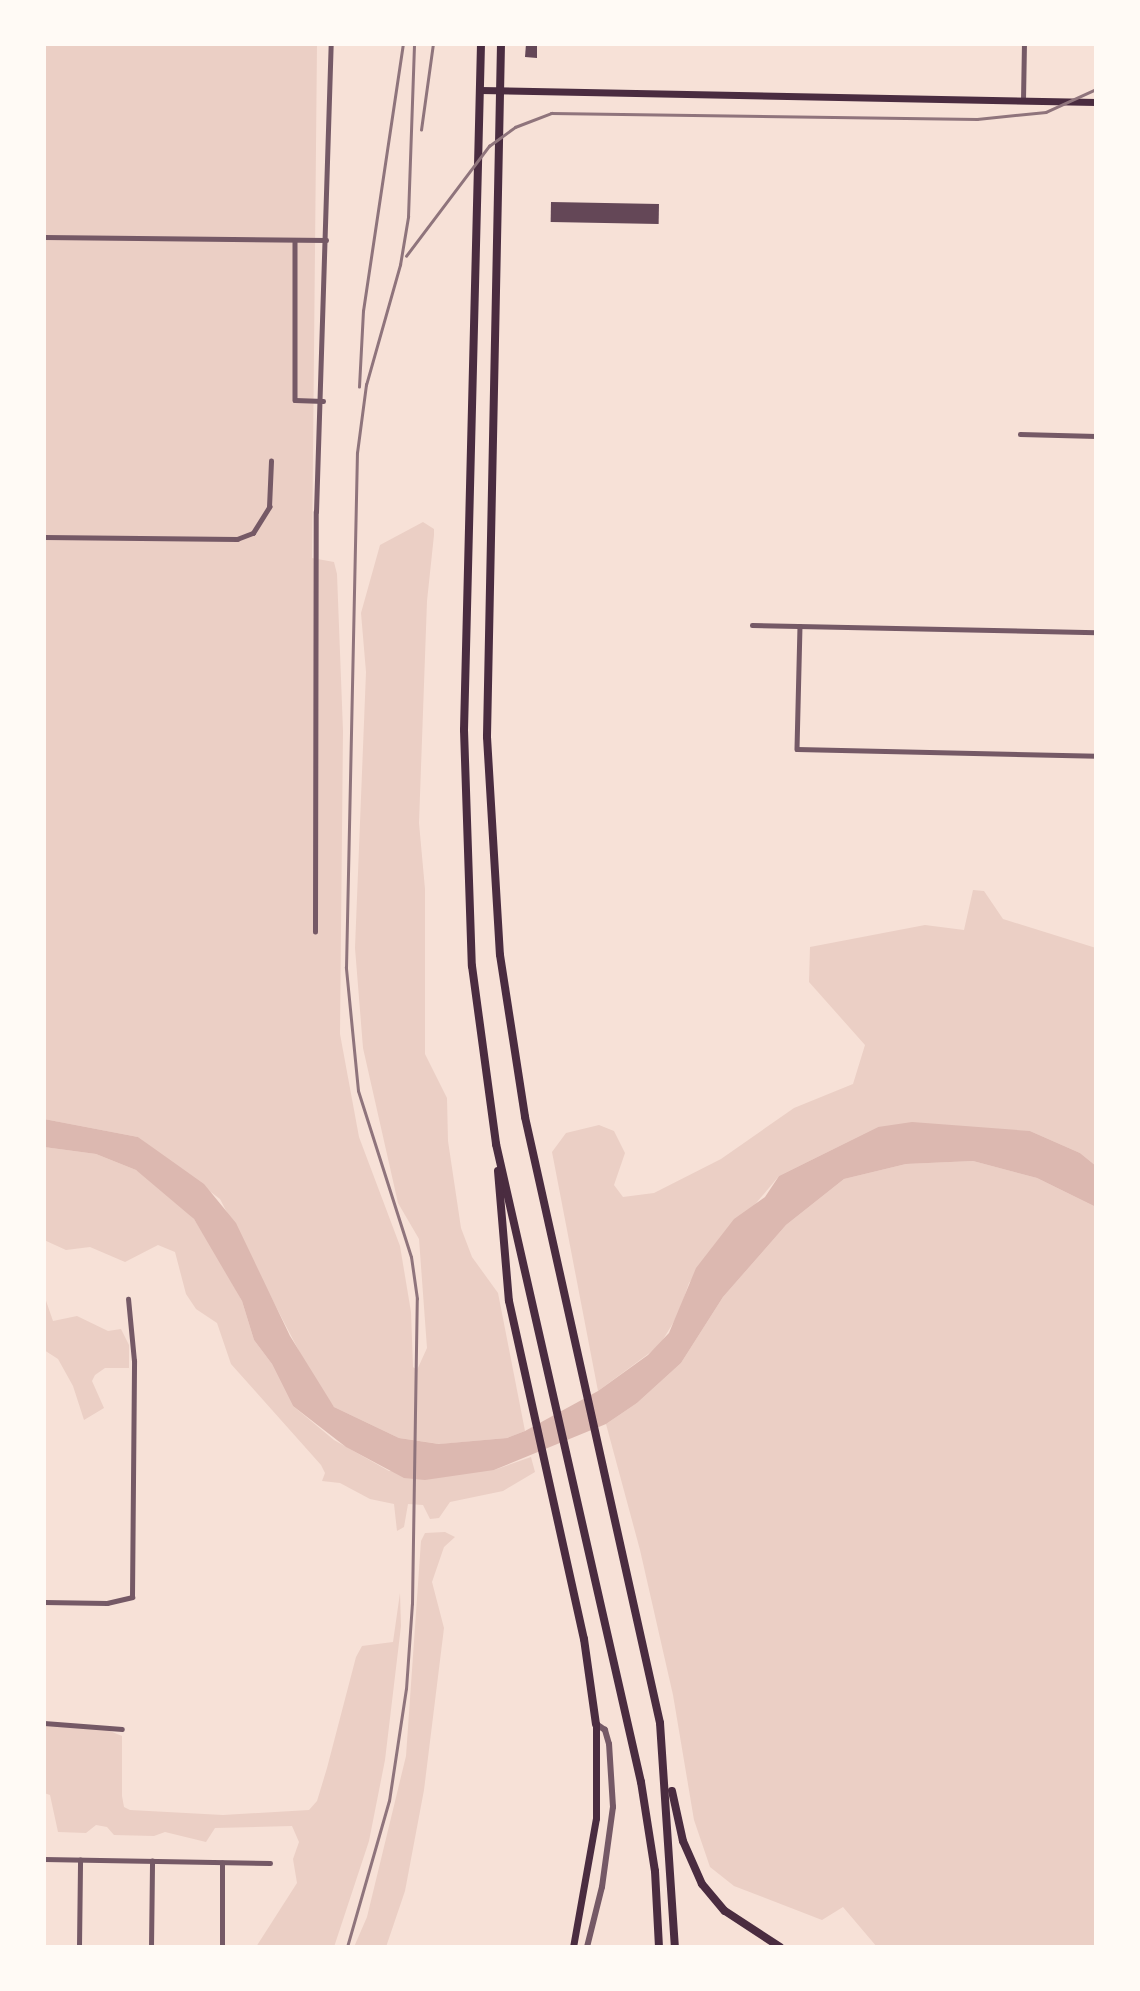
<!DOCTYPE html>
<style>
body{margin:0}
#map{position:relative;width:1140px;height:1991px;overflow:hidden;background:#f7e1d7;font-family:"Space Grotesk",sans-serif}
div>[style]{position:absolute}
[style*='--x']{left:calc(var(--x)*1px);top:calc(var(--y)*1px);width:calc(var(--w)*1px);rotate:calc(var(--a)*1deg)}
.green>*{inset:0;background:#ebcfc5}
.water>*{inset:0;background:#dcb8b0}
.building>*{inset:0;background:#644757;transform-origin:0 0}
.minor>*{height:4.5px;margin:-2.25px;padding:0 2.25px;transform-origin:2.25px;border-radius:2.25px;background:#755966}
.tertiary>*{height:6px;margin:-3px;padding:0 3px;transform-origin:3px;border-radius:3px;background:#755966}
.primary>*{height:7px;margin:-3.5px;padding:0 3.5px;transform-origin:3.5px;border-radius:3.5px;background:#4a2c40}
.trunk>*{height:8px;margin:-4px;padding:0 4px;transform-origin:4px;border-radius:4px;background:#4a2c40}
.rail>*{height:2.5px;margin:-1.25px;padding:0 1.25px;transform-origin:1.25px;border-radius:1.25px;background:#8f747c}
span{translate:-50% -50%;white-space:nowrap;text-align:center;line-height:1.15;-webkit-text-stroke:7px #fffaf5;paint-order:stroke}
.frame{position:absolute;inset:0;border:46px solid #fffaf5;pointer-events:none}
</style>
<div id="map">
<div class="green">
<div style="clip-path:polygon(44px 44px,317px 44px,312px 558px,334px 562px,337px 574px,343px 731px,340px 1034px,359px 1137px,400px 1246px,411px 1312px,413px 1367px,417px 1370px,427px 1348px,419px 1239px,398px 1203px,363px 1048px,355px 948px,366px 672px,361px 613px,380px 545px,423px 522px,434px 529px,434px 535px,427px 601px,419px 823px,425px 889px,425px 1054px,447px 1098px,448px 1141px,461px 1228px,472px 1257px,498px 1293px,525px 1431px,507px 1438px,440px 1444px,399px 1438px,334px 1407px,313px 1378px,220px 1199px,138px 1137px,44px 1119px)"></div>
<div style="clip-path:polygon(973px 890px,984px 891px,1003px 919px,1096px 948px,1096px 1166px,1080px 1153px,1030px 1131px,878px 1127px,779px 1176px,689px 1283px,678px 1315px,659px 1346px,598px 1391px,552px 1152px,566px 1133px,599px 1125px,614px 1131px,625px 1153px,614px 1185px,623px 1197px,654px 1193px,721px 1159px,794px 1108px,853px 1084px,865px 1045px,809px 982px,810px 947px,925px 925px,964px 930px)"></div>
<div style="clip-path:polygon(44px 1147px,96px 1154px,136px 1170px,165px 1190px,194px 1219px,216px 1254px,242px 1301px,254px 1340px,272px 1364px,293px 1406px,334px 1440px,389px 1471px,494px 1470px,531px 1457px,535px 1472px,503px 1491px,450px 1502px,439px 1518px,430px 1519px,423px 1505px,408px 1504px,404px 1527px,397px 1531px,394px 1504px,370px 1499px,340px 1483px,322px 1481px,325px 1473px,321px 1465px,231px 1364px,217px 1323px,196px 1309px,186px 1294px,175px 1252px,158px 1245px,125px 1262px,90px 1247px,66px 1250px,44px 1240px)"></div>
<div style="clip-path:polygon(973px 1161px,1037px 1178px,1096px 1207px,1096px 1947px,877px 1947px,843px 1907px,822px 1920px,734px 1886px,710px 1867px,694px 1820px,673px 1695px,640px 1550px,606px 1424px,637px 1403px,681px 1363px,723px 1297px,786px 1225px,844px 1179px,906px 1164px)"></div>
<div style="clip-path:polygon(44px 1295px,53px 1321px,77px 1316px,108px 1331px,121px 1329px,129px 1345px,129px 1368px,105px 1368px,95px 1375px,92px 1381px,104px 1408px,84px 1420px,73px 1386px,58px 1359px,44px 1350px)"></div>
<div style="clip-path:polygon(425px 1533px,445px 1532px,455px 1537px,444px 1547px,432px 1582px,444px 1628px,424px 1790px,405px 1891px,386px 1947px,354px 1947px,367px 1917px,406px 1756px,421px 1541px)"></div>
<div style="clip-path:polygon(400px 1593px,401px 1626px,385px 1760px,369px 1841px,334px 1947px,256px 1947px,297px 1883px,293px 1859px,299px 1842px,292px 1826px,215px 1828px,206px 1842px,165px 1832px,154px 1836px,114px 1835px,107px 1827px,96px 1825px,86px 1833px,58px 1832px,50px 1795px,44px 1793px,44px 1726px,100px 1727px,122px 1736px,122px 1796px,124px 1807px,130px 1810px,223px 1815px,309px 1810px,317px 1801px,327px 1768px,356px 1657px,362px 1646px,393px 1642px)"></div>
</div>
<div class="water">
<div style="clip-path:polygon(44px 1119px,138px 1137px,204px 1184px,236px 1223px,290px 1336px,334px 1407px,399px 1438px,439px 1444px,507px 1438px,525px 1431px,598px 1391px,648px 1355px,669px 1333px,696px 1268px,734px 1219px,765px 1197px,779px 1176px,878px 1127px,912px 1122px,1030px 1131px,1080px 1153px,1096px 1166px,1096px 1207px,1037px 1178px,973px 1161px,906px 1164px,844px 1179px,786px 1225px,723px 1297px,681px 1363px,637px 1403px,606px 1424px,494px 1470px,425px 1480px,404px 1478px,346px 1447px,293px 1406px,272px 1364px,254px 1340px,242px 1301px,194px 1219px,136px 1170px,96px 1154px,44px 1147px)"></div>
</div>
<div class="building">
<div style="clip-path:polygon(526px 44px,537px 44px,537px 58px,525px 57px)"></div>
<div style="left:551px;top:202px;width:108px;height:20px;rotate:1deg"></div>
</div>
<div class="minor">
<div style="--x:1023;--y:100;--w:56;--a:-89"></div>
<div style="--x:44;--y:237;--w:282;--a:0.6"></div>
<div style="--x:295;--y:240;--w:160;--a:90"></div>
<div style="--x:295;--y:400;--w:28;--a:2"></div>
<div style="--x:1020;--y:434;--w:76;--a:1.5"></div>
<div style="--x:44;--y:537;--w:193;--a:0.6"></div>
<div style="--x:237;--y:539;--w:17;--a:-21"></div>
<div style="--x:253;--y:533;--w:31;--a:-58"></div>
<div style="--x:269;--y:507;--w:46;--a:-87.5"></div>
<div style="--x:752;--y:625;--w:344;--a:1.2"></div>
<div style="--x:800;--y:626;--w:123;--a:91.4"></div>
<div style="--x:797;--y:749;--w:299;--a:1.3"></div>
<div style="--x:315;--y:932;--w:420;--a:-89.9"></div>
<div style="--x:316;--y:512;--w:468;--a:-88.2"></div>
<div style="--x:44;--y:1602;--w:63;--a:0.9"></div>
<div style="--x:107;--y:1603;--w:26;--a:-13"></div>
<div style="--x:132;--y:1597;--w:236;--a:-89.5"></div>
<div style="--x:134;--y:1361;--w:62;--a:-95.5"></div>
<div style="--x:44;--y:1723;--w:78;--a:4.4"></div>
<div style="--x:44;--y:1859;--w:226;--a:1"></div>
<div style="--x:79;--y:1947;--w:87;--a:-89.3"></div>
<div style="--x:151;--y:1947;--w:86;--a:-89.3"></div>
<div style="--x:222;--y:1947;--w:84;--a:-90"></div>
</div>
<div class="tertiary">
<div style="--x:587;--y:1947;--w:62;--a:-76"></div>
<div style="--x:602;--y:1887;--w:81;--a:-82.2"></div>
<div style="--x:613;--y:1807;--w:63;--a:-93.6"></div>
<div style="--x:609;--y:1744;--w:15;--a:-106"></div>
<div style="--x:605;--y:1730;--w:11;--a:-146"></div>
</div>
<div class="primary">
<div style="--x:480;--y:90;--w:616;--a:1.12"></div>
<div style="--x:573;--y:1947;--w:131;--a:-79.9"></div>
<div style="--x:596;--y:1818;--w:94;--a:-90"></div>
</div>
<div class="trunk">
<div style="--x:481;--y:44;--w:686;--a:91.42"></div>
<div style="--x:464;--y:730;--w:236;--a:88.1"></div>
<div style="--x:472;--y:966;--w:180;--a:82.3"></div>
<div style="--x:496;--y:1144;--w:654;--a:77.2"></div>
<div style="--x:641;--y:1782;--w:90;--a:81.1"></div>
<div style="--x:655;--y:1871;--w:76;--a:87"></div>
<div style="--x:501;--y:44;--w:693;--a:91.16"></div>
<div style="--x:487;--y:737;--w:218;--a:86.6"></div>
<div style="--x:500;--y:955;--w:164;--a:81.2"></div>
<div style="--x:525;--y:1117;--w:621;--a:77.44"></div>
<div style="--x:660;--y:1723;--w:225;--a:86.2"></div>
<div style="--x:498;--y:1171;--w:130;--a:85.2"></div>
<div style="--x:509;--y:1301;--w:346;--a:77.5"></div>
<div style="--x:584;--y:1639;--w:86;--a:82"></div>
<div style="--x:672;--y:1791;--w:51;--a:77.6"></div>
<div style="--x:683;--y:1841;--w:47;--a:66.2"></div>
<div style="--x:702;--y:1884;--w:35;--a:50"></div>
<div style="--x:725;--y:1911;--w:66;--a:33.2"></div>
</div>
<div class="rail">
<div style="--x:421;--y:130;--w:87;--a:-82.1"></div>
<div style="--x:406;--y:256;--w:138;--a:-53"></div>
<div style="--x:489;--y:146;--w:32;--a:-36"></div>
<div style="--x:515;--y:127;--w:39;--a:-21"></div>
<div style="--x:551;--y:113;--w:426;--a:0.8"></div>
<div style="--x:977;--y:119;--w:69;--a:-5.8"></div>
<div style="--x:1046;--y:112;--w:55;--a:-24.7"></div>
<div style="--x:359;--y:387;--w:76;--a:-87"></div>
<div style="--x:363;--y:311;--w:270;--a:-81.5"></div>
<div style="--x:347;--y:1947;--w:152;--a:-74"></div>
<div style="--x:389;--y:1801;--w:113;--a:-81.4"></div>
<div style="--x:406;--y:1689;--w:85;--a:-86"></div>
<div style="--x:412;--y:1604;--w:305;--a:-89.1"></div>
<div style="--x:417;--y:1299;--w:42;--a:-98.1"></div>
<div style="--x:411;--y:1257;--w:174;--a:-107.7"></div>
<div style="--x:358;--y:1091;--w:124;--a:-95.6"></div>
<div style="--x:346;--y:968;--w:515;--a:-88.78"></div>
<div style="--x:357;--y:453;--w:69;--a:-82.5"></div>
<div style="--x:366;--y:385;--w:125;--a:-74.2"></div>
<div style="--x:400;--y:265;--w:49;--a:-80.5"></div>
<div style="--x:408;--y:217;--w:173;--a:-88"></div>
</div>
<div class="frame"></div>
</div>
